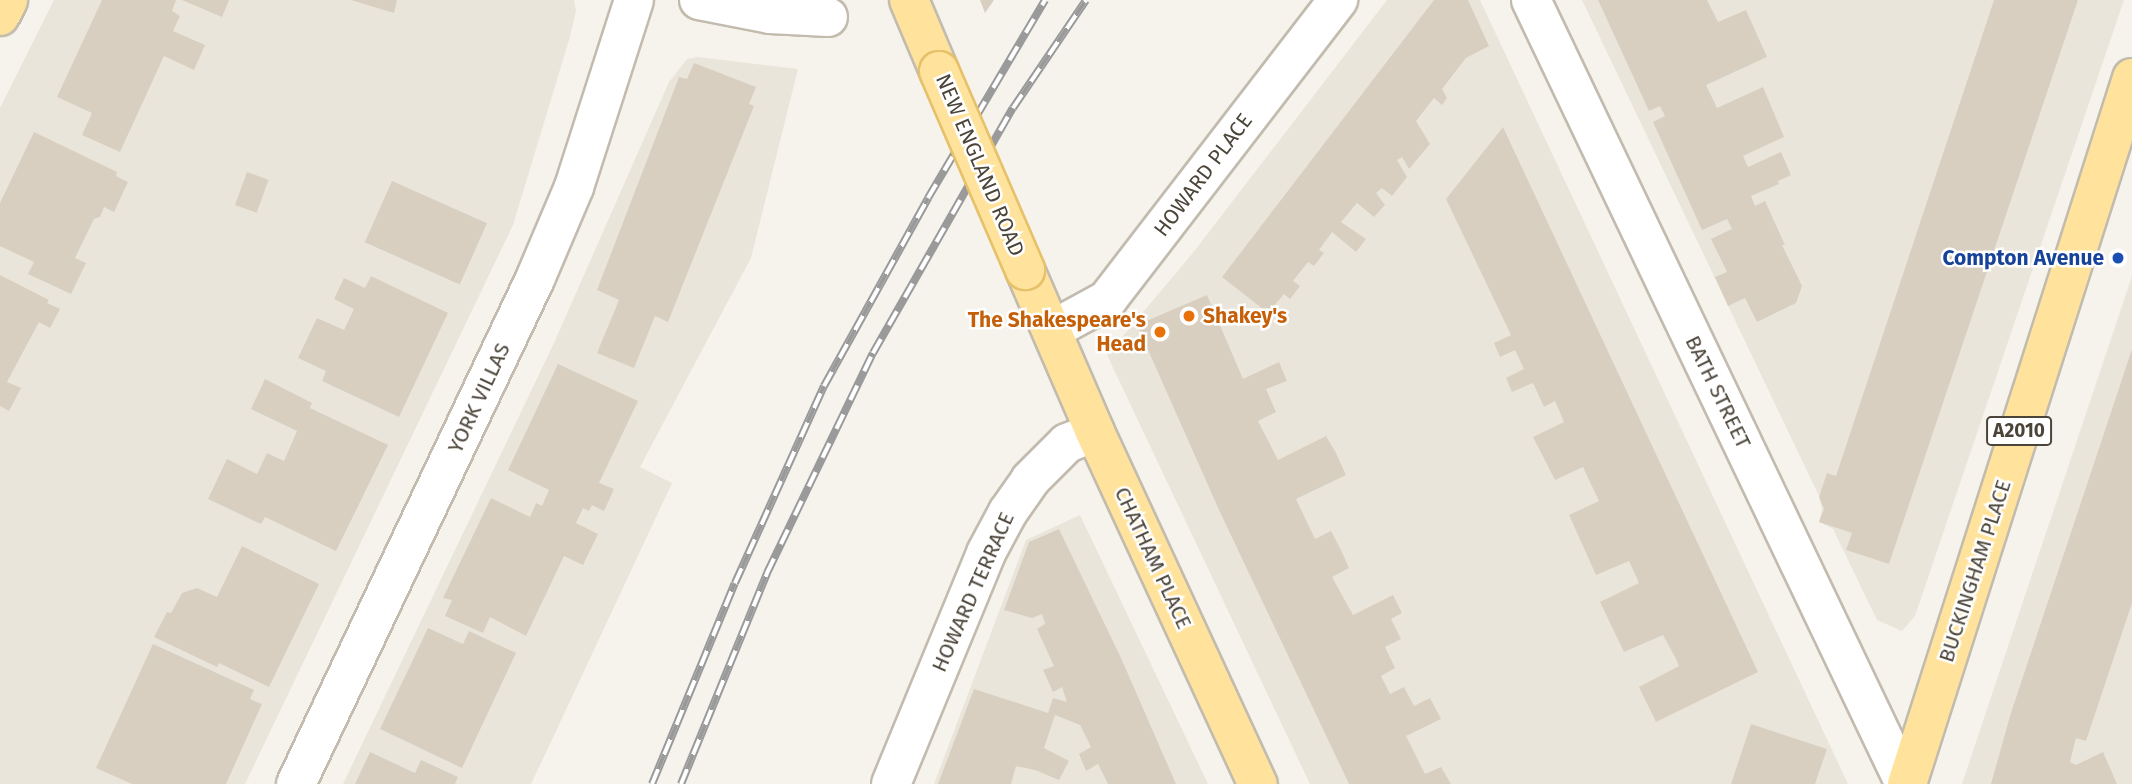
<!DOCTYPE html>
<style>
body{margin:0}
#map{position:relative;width:2132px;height:784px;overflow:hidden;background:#f6f3ec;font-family:"Fira Sans",sans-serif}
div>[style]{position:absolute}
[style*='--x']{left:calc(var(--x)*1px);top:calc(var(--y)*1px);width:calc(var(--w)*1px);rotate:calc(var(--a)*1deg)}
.residential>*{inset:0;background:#eae5da}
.building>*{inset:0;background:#d8cfc1;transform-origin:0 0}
.roads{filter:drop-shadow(2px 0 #c2bbae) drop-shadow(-2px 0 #c2bbae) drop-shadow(0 2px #c2bbae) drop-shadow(0 -2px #c2bbae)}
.minor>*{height:38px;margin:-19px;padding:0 19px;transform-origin:19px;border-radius:19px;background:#fff}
.major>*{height:38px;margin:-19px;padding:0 19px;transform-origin:19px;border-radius:19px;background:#ffe39c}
.rail>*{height:8px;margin-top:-4px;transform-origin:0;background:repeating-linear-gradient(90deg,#fff 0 16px,#9a9a9a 0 32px);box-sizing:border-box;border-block:2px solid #9a9a9a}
.bridges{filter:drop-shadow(2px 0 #e6c16a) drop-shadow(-2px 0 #e6c16a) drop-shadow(0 2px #e6c16a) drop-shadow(0 -2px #e6c16a)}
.major-bridge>*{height:38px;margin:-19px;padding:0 19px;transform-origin:19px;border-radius:19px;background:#ffe39c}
.dots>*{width:19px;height:19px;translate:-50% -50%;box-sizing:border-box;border:4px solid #fff;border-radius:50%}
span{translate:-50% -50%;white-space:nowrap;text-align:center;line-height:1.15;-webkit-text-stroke:5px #fff;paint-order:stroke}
.shield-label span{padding:2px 5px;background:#fff;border:2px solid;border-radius:5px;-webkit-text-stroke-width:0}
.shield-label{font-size:19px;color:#4b4439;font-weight:700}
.street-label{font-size:21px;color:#4b4439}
.transit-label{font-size:21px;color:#164399;font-weight:700}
.right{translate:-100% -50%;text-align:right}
.food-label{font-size:21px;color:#c56008;font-weight:700}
.left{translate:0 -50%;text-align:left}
</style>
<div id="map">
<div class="residential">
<div style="clip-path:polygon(54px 0,574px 0,576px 11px,569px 40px,513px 225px,245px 784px,0 784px,0 108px)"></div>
<div style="clip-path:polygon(1387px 0,1480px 0,1848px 784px,1310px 784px,1107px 355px,1192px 254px)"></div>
<div style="clip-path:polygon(1582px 0,2124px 0,1915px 616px,1902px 631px,1877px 620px,1833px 529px,1819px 522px,1822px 509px,1819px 496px)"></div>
<div style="clip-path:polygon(698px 57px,798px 69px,751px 258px,640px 467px,672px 483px,550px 744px,531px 784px,343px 784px,554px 343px,669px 82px,687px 59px)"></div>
<div style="clip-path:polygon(2132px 276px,2132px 784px,1962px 784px)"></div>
<div style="clip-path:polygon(1080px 515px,1208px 784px,934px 784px,1026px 540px)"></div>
</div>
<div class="building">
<div style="clip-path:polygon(102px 0,176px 0,172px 11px,180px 16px,173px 31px,205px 45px,194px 70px,164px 56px,120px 152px,82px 135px,92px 113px,57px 97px)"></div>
<div style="clip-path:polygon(182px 0,229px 0,222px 17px)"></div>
<div style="clip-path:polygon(351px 0,397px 0,394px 13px)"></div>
<div style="clip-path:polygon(980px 0,994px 0,985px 13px)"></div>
<div style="clip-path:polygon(1434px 0,1468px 0,1489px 46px,1466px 58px,1442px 89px,1447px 98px,1442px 105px,1434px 98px,1416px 121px,1430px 144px,1409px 169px,1402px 157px,1397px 160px,1407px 177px,1392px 196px,1382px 188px,1376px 193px,1385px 205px,1374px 217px,1357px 203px,1341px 222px,1366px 239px,1356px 252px,1332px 232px,1319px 250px,1324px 253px,1314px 266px,1308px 262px,1293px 281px,1300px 286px,1290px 299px,1284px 294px,1268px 313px,1222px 277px)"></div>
<div style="clip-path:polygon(1598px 0,1707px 0,1718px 22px,1746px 10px,1767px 57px,1706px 85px,1717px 108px,1763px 87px,1784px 137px,1743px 156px,1748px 167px,1781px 152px,1791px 175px,1778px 181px,1779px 184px,1751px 196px,1755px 206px,1765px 201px,1785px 245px,1782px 245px,1802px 286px,1796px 303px,1757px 322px,1745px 298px,1728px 306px,1715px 277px,1727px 272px,1711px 239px,1732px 229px,1727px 219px,1702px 230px,1653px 122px,1665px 116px,1660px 106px,1649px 111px)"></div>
<div style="clip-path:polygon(1994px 0,2078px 0,1889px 564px,1846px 550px,1852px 533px,1819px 522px,1824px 509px,1819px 497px,1827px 473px,1836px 476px)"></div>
<div style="clip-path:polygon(694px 63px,756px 87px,749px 104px,754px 106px,668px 322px,655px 316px,634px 368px,597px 353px,619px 300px,597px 290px,679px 77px,687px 79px)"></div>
<div style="clip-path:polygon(1503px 127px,1758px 672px,1656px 722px,1639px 687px,1679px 666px,1676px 659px,1663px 635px,1624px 652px,1600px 602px,1639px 583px,1629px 561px,1596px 575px,1569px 515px,1599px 501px,1583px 467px,1555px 480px,1533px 437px,1564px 422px,1555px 401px,1544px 407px,1533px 383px,1512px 392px,1506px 378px,1524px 369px,1515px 350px,1500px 357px,1494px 343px,1511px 335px,1446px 199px)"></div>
<div style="clip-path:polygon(34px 132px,117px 172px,116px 176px,128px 182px,114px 212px,104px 207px,100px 217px,94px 219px,75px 258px,86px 263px,71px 294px,28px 274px,34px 262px,0 246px,0 203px)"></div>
<div style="left:247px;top:172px;width:23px;height:35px;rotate:20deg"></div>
<div style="left:392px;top:181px;width:104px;height:67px;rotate:24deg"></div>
<div style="clip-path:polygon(0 275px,49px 300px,47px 303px,60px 309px,50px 328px,39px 322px,7px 382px,21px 388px,9px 411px,0 406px)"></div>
<div style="clip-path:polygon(371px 276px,448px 313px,399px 417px,322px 381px,326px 371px,298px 358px,317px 318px,344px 330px,354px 309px,334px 299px,344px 278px,365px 288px)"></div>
<div style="clip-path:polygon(1207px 295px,1243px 379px,1279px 362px,1287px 381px,1266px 389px,1276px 412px,1258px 421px,1278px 460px,1326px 436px,1336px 453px,1346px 475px,1296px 499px,1315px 539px,1331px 531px,1341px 550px,1349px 568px,1332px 577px,1353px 615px,1393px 595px,1402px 613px,1391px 619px,1401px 639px,1385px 647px,1395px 668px,1381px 676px,1390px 694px,1404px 687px,1414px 706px,1430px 698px,1441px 719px,1406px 736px,1425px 774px,1441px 767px,1451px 784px,1349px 784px,1219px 510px,1137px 325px)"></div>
<div style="clip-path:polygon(2132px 349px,2132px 603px,2086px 741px,2076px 738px,2070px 762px,2076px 765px,2103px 752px,2117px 784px,1991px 784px,2010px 716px)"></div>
<div style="clip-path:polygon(558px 364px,638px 401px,599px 483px,614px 489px,604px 511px,592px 505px,589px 511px,583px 508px,576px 523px,598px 534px,583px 565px,564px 556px,526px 636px,490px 617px,483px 633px,445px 616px,452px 600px,443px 598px,491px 498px,530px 517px,536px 503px,542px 506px,549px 490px,508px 470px)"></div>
<div style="clip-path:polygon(265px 379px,312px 403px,310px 408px,388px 445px,336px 551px,265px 517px,261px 524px,208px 499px,227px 459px,257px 474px,267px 453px,284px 461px,297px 431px,251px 409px)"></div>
<div style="clip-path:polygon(1059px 529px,1121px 658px,1176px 784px,1108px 784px,1098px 764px,1086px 771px,1079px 754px,1091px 747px,1080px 725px,1055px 715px,1044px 748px,1069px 761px,1059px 780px,1035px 770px,1016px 766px,1011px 784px,938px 784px,974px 689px,1048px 713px,1053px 698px,1067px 702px,1062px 687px,1053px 692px,1043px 670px,1054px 666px,1037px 629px,1045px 624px,1042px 614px,1032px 618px,1004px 610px,1029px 542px)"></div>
<div style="clip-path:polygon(242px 546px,319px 584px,269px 687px,219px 663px,217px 667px,154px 637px,167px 612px,171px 613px,182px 593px,197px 588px,217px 597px)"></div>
<div style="clip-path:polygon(428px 628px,463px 644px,469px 631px,516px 653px,462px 768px,380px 729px)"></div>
<div style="clip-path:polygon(153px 644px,254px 690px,250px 699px,262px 704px,226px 784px,132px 784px,96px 768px)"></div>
<div style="clip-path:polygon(1751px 724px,1827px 749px,1815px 784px,1731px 784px)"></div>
<div style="clip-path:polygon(370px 752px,415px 773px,421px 760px,458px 777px,455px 784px,355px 784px)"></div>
</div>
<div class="roads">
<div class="minor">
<div style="--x:699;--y:0;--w:72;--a:11.2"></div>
<div style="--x:770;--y:14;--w:58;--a:3"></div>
<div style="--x:1531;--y:0;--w:869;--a:64.5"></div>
<div style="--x:1052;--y:330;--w:63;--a:-28.6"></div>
<div style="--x:1107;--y:300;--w:379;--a:-52.4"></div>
<div style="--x:296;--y:784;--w:559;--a:-64.67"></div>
<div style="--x:535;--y:279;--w:100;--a:-67"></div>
<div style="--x:574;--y:187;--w:196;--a:-72.2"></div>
<div style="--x:891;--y:784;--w:250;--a:-67.6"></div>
<div style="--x:986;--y:553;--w:47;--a:-61.8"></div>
<div style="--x:1008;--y:512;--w:39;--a:-55"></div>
<div style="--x:1030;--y:480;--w:52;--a:-45"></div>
<div style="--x:1067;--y:443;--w:30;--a:-21"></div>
</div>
<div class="major">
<div style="--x:909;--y:0;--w:77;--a:67.1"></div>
<div style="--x:0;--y:16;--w:18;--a:-63"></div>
<div style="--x:1025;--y:270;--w:176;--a:66.6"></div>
<div style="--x:1095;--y:432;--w:388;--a:65.2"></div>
<div style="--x:1907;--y:784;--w:741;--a:-72.32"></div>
</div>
</div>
<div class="rail">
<div style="--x:652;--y:784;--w:217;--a:-67.6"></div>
<div style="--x:735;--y:583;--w:216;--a:-65.7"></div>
<div style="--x:824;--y:386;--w:215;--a:-61"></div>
<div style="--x:928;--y:198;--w:230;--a:-59.4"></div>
<div style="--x:681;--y:784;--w:228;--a:-67.8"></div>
<div style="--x:767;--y:573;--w:244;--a:-64.3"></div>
<div style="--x:873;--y:353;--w:282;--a:-60.3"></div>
<div style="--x:1013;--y:108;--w:130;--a:-55.9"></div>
</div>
<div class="bridges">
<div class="major-bridge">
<div style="--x:939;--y:71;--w:217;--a:66.6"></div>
</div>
</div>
<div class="dots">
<div style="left:2118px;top:258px;background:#1a4fb4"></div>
<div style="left:1189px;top:316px;background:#e8710a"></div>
<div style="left:1160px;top:332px;background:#e8710a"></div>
</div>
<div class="shield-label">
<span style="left:2019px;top:431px">A2010</span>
</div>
<div class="street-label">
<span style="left:980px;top:165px;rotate:67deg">NEW ENGLAND ROAD</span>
<span style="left:1203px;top:175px;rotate:-53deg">HOWARD PLACE</span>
<span style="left:1718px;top:392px;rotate:64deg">BATH STREET</span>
<span style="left:479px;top:398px;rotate:-65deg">YORK VILLAS</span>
<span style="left:1153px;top:558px;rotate:65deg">CHATHAM PLACE</span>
<span style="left:1975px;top:571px;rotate:-72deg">BUCKINGHAM PLACE</span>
<span style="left:973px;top:592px;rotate:-66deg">HOWARD TERRACE</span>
</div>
<div class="transit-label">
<span class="right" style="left:2104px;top:258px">Compton Avenue</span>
</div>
<div class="food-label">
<span class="left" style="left:1203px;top:316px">Shakey's</span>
<span class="right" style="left:1146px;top:332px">The Shakespeare's<br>Head</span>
</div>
</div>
